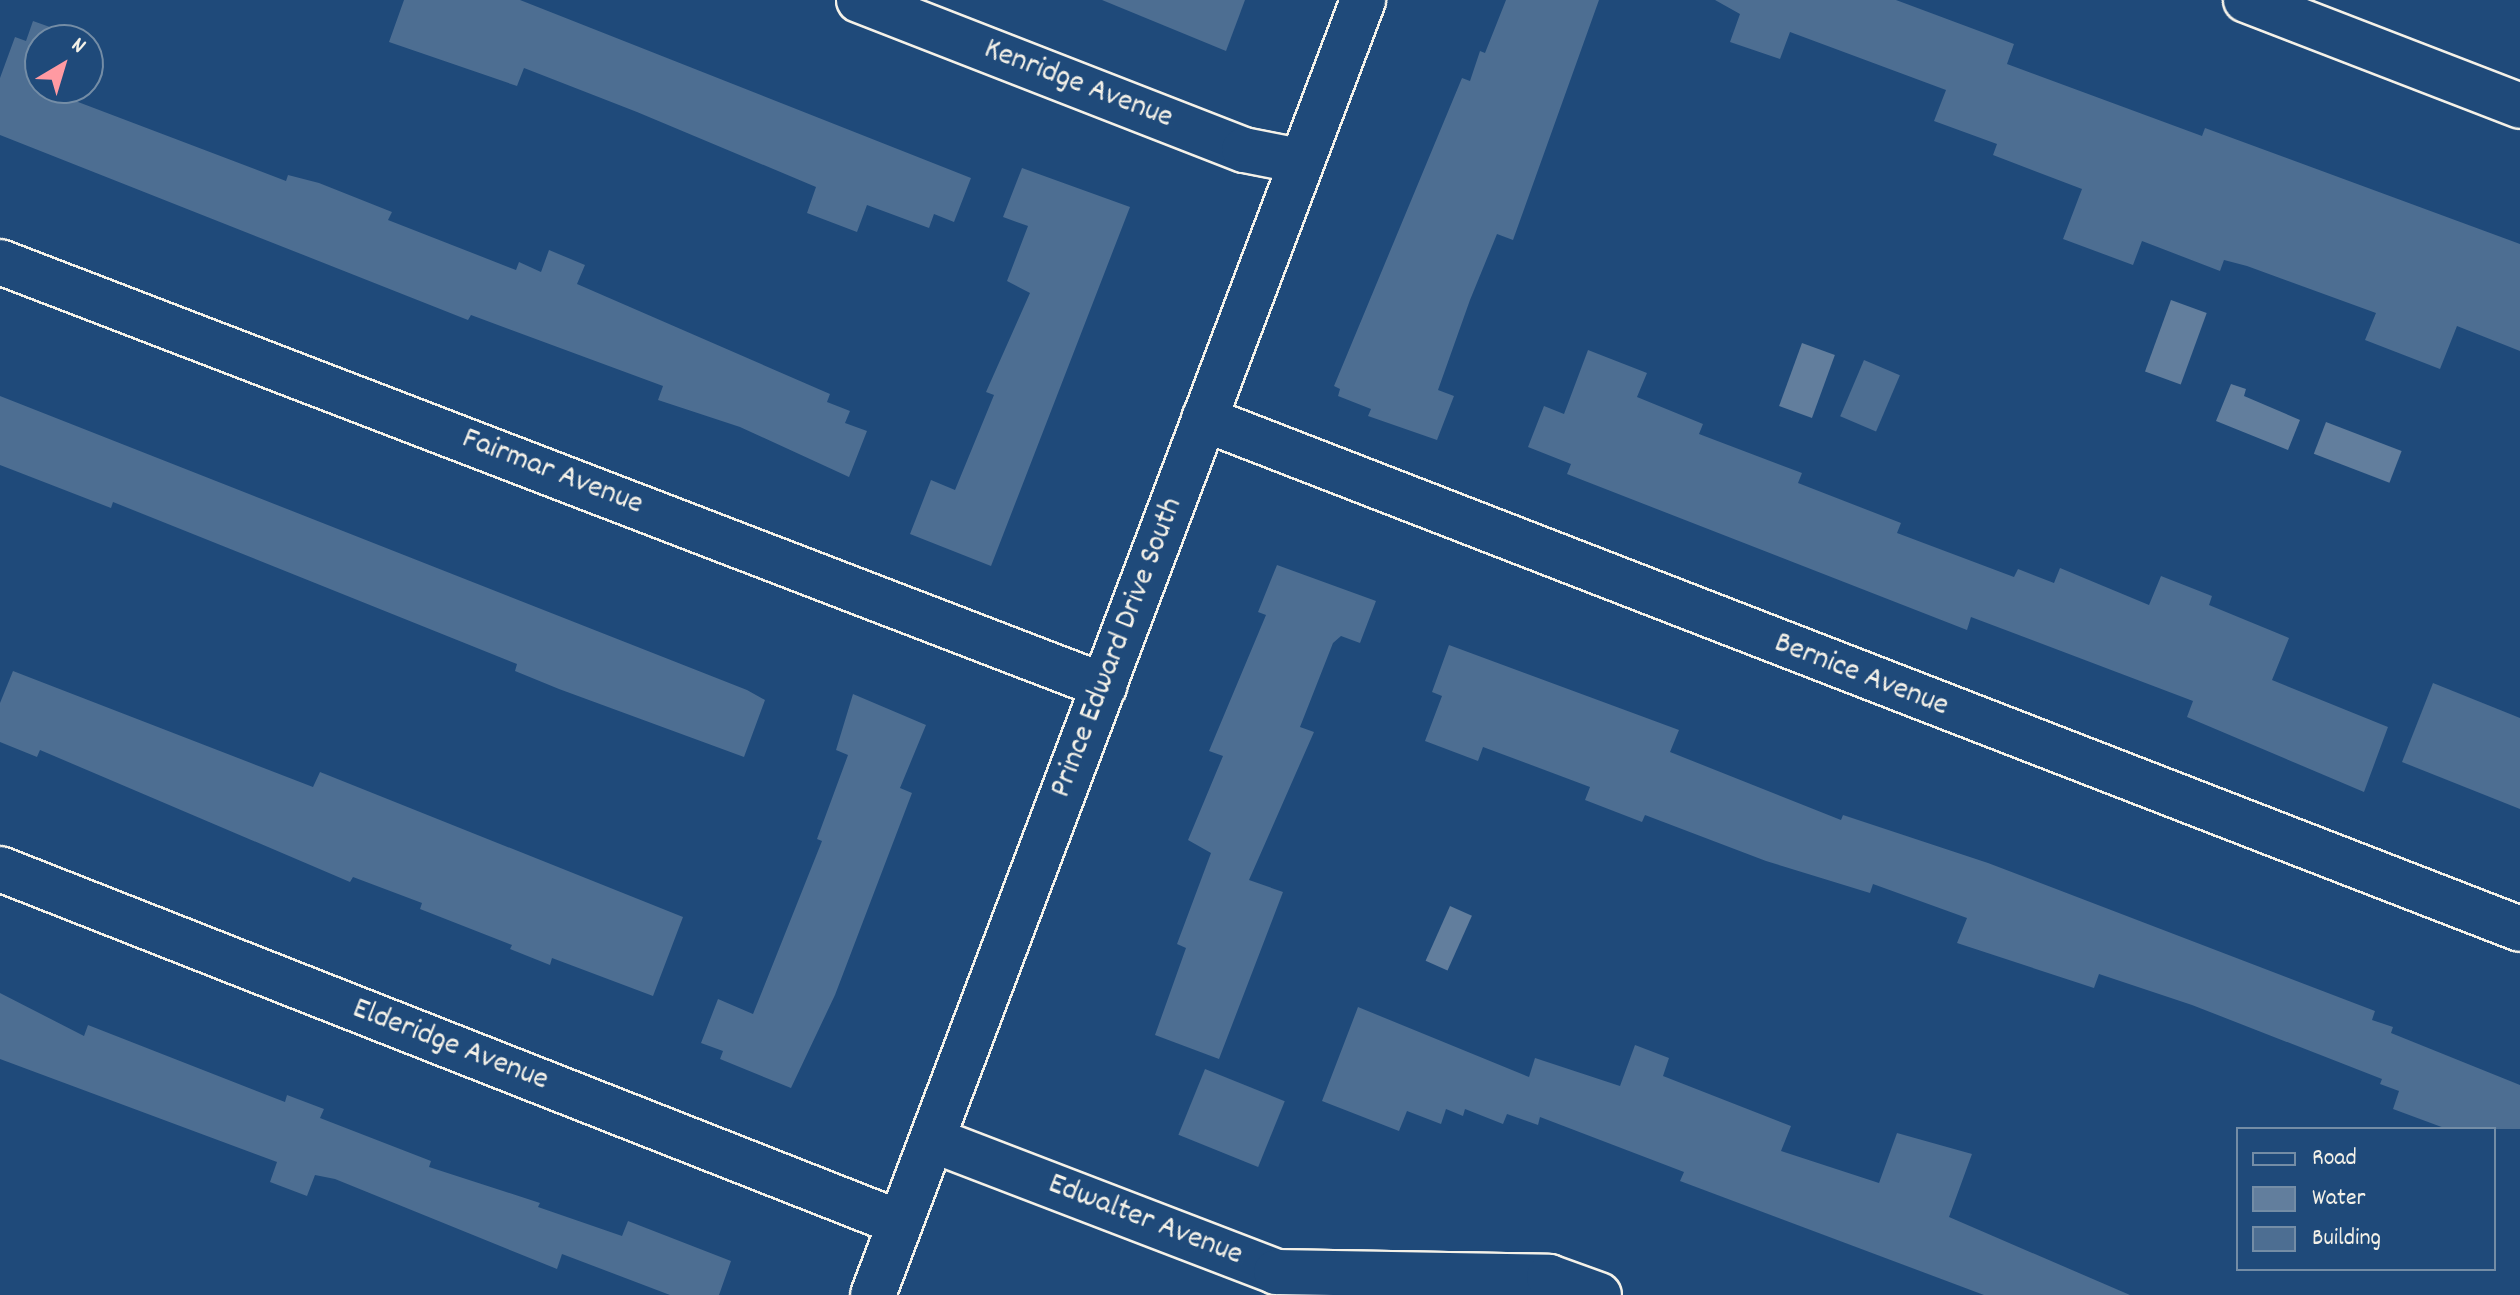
<!DOCTYPE html>
<style>
body{margin:0}
#map{position:relative;width:2520px;height:1295px;overflow:hidden;background:#1f4a7a;font-family:Dekko,sans-serif}
div>[style]{position:absolute}
[style*='--x']{left:calc(var(--x)*1px);top:calc(var(--y)*1px);width:calc(var(--w)*1px);rotate:calc(var(--a)*1deg)}
.water>*{inset:0;background:#627e9d;transform-origin:0 0}
.building>*{inset:0;background:#4d6e92;transform-origin:0 0}
.roads{filter:drop-shadow(2px 0 #f4f1e8) drop-shadow(-2px 0 #f4f1e8) drop-shadow(0 2px #f4f1e8) drop-shadow(0 -2px #f4f1e8)}
.street>*{height:44px;margin:-22px;padding:0 22px;transform-origin:22px;border-radius:22px;background:#1f4a7a}
.secondary>*{height:44px;margin:-22px;padding:0 22px;transform-origin:22px;border-radius:22px;background:#1f4a7a}
span{translate:-50% -50%;white-space:nowrap;text-align:center;line-height:1.15;-webkit-text-stroke:7px #1f4a7a;paint-order:stroke}
.street-label{font-size:32px;color:#f4f1e8}
.legend{position:absolute;left:2236px;top:1127px;width:260px;height:144px;box-sizing:border-box;background:#1f4a7a;border:2px solid #748da6;margin:0;padding:10px 14px;list-style:none;font-size:24px;color:#f4f1e8}
.legend li{display:flex;align-items:center;gap:16px;height:40px}
.legend b{width:40px;border:2px solid #748da6}
.north{position:absolute;left:24px;top:24px;width:80px;height:80px;box-sizing:border-box;background:#1f4a7a;border:2px solid #748da6;border-radius:50%;rotate:38deg;font-size:22px;font-weight:700;line-height:32px;text-align:center;color:#f4f1e8}
.north::after{content:'';display:block;margin:auto;width:28px;height:36px;background:#ff9aa2;clip-path:polygon(50% 0,100% 100%,50% 72%,0 100%)}
</style>
<div id="map">
<div class="water">
<div style="left:2171px;top:300px;width:38px;height:76px;rotate:20deg"></div>
<div style="left:1802px;top:343px;width:35px;height:67px;rotate:20deg"></div>
<div style="clip-path:polygon(2231px 384px,2246px 389px,2244px 396px,2300px 420px,2288px 450px,2216px 421px)"></div>
<div style="left:2326px;top:422px;width:81px;height:34px;rotate:21deg"></div>
<div style="left:1450px;top:906px;width:24px;height:60px;rotate:24deg"></div>
</div>
<div class="building">
<div style="clip-path:polygon(404px 0,520px 0,971px 178px,954px 222px,934px 214px,929px 228px,867px 205px,857px 232px,807px 213px,816px 187px,637px 112px,524px 68px,517px 86px,389px 42px)"></div>
<div style="clip-path:polygon(1102px 0,1245px 0,1226px 51px)"></div>
<div style="clip-path:polygon(1506px 0,1599px 0,1513px 240px,1497px 234px,1470px 300px,1438px 390px,1454px 396px,1437px 440px,1368px 416px,1371px 409px,1338px 396px,1340px 389px,1334px 386px,1462px 78px,1470px 81px,1480px 51px,1485px 53px)"></div>
<div style="clip-path:polygon(1715px 0,1896px 0,2014px 44px,2007px 64px,2202px 136px,2205px 128px,2520px 244px,2520px 351px,2457px 326px,2440px 369px,2365px 340px,2376px 313px,2247px 266px,2224px 260px,2220px 271px,2142px 241px,2133px 265px,2063px 239px,2082px 189px,1993px 155px,1997px 144px,1934px 121px,1946px 90px,1790px 32px,1780px 59px,1730px 42px,1740px 14px)"></div>
<div style="clip-path:polygon(33px 21px,78px 37px,40px 40px,40px 88px,59px 88px,57px 94px,286px 181px,288px 175px,319px 183px,392px 212px,388px 220px,516px 270px,519px 262px,541px 272px,549px 250px,585px 265px,577px 284px,830px 394px,827px 402px,850px 411px,845px 423px,867px 431px,849px 477px,740px 427px,658px 400px,663px 386px,471px 315px,468px 320px,0 135px,0 78px,15px 37px,26px 41px)"></div>
<div style="clip-path:polygon(1022px 168px,1130px 207px,991px 566px,910px 534px,931px 480px,955px 490px,994px 395px,986px 392px,1030px 293px,1007px 281px,1028px 226px,1003px 217px)"></div>
<div style="clip-path:polygon(1588px 350px,1647px 373px,1637px 397px,1703px 424px,1699px 434px,1802px 473px,1798px 483px,1901px 523px,1897px 533px,2014px 577px,2018px 569px,2054px 583px,2060px 568px,2149px 605px,2161px 576px,2212px 596px,2209px 605px,2289px 638px,2272px 680px,2388px 727px,2364px 792px,2187px 717px,2193px 701px,1971px 617px,1967px 630px,1567px 474px,1571px 464px,1528px 447px,1544px 406px,1564px 414px)"></div>
<div style="left:1864px;top:360px;width:39px;height:61px;rotate:23deg"></div>
<div style="clip-path:polygon(0 396px,747px 690px,765px 700px,744px 757px,559px 689px,515px 671px,517px 664px,113px 502px,111px 508px,0 465px)"></div>
<div style="clip-path:polygon(1277px 565px,1376px 601px,1360px 643px,1341px 636px,1333px 643px,1300px 727px,1314px 732px,1249px 880px,1283px 892px,1219px 1059px,1155px 1035px,1186px 948px,1177px 944px,1211px 853px,1188px 840px,1223px 756px,1209px 751px,1266px 615px,1258px 612px)"></div>
<div style="clip-path:polygon(1449px 645px,1679px 730px,1670px 752px,1841px 820px,1843px 815px,1988px 863px,2375px 1011px,2372px 1020px,2393px 1027px,2391px 1033px,2520px 1085px,2520px 1129px,2447px 1129px,2393px 1109px,2399px 1091px,2380px 1084px,2382px 1079px,2192px 1005px,2099px 974px,2094px 988px,1957px 943px,1967px 918px,1873px 884px,1870px 893px,1766px 861px,1645px 815px,1642px 822px,1585px 800px,1590px 787px,1483px 747px,1478px 761px,1425px 741px,1442px 696px,1432px 692px)"></div>
<div style="clip-path:polygon(13px 671px,313px 787px,320px 772px,683px 917px,653px 996px,552px 958px,550px 965px,510px 949px,512px 945px,420px 909px,422px 903px,353px 877px,350px 882px,40px 750px,37px 757px,0 742px,0 703px)"></div>
<div style="clip-path:polygon(2433px 683px,2520px 718px,2520px 809px,2402px 762px)"></div>
<div style="clip-path:polygon(853px 694px,926px 725px,900px 788px,912px 793px,835px 995px,791px 1088px,720px 1059px,723px 1051px,701px 1043px,718px 999px,753px 1014px,822px 841px,817px 839px,848px 755px,836px 750px)"></div>
<div style="clip-path:polygon(0 993px,84px 1036px,88px 1025px,285px 1102px,287px 1095px,324px 1109px,320px 1118px,431px 1161px,429px 1167px,540px 1203px,538px 1207px,622px 1236px,628px 1221px,731px 1261px,719px 1295px,670px 1295px,562px 1254px,557px 1269px,335px 1179px,315px 1175px,307px 1196px,270px 1182px,277px 1162px,0 1059px)"></div>
<div style="clip-path:polygon(1358px 1007px,1529px 1077px,1535px 1058px,1620px 1086px,1635px 1045px,1669px 1058px,1663px 1076px,1791px 1126px,1781px 1151px,1879px 1183px,1897px 1133px,1972px 1154px,1949px 1217px,2130px 1295px,1984px 1295px,1680px 1181px,1684px 1172px,1540px 1117px,1538px 1125px,1507px 1114px,1503px 1124px,1465px 1109px,1463px 1116px,1446px 1109px,1441px 1124px,1407px 1111px,1399px 1131px,1322px 1101px)"></div>
<div style="left:1205px;top:1069px;width:86px;height:71px;rotate:22deg"></div>
</div>
<div class="roads">
<div class="street">
<div style="--x:859;--y:0;--w:413;--a:21.3"></div>
<div style="--x:1244;--y:150;--w:57;--a:11.1"></div>
<div style="--x:2246;--y:0;--w:294;--a:21.1"></div>
<div style="--x:0;--y:262;--w:1183;--a:21.01"></div>
<div style="--x:1204;--y:419;--w:1411;--a:21.18"></div>
<div style="--x:0;--y:869;--w:967;--a:21.47"></div>
<div style="--x:933;--y:1140;--w:368;--a:21"></div>
<div style="--x:1276;--y:1272;--w:273;--a:1"></div>
<div style="--x:1549;--y:1277;--w:53;--a:19.8"></div>
</div>
<div class="secondary">
<div style="--x:873;--y:1295;--w:1385;--a:-69.27"></div>
</div>
</div>
<div class="street-label">
<span style="left:1078px;top:85px;rotate:21deg">Kenridge Avenue</span>
<span style="left:552px;top:473px;rotate:21deg">Fairmar Avenue</span>
<span style="left:1118px;top:648px;rotate:-69deg">Prince Edward Drive South</span>
<span style="left:1861px;top:676px;rotate:21deg">Bernice Avenue</span>
<span style="left:450px;top:1046px;rotate:21deg">Elderidge Avenue</span>
<span style="left:1145px;top:1221px;rotate:21deg">Edwalter Avenue</span>
</div>
<ul class="legend">
<li><b style="height:10px;background:#1f4a7a"></b>Road</li>
<li><b style="height:22px;background:#627e9d"></b>Water</li>
<li><b style="height:22px;background:#4d6e92"></b>Building</li>
</ul>
<div class="north">N</div>
</div>
